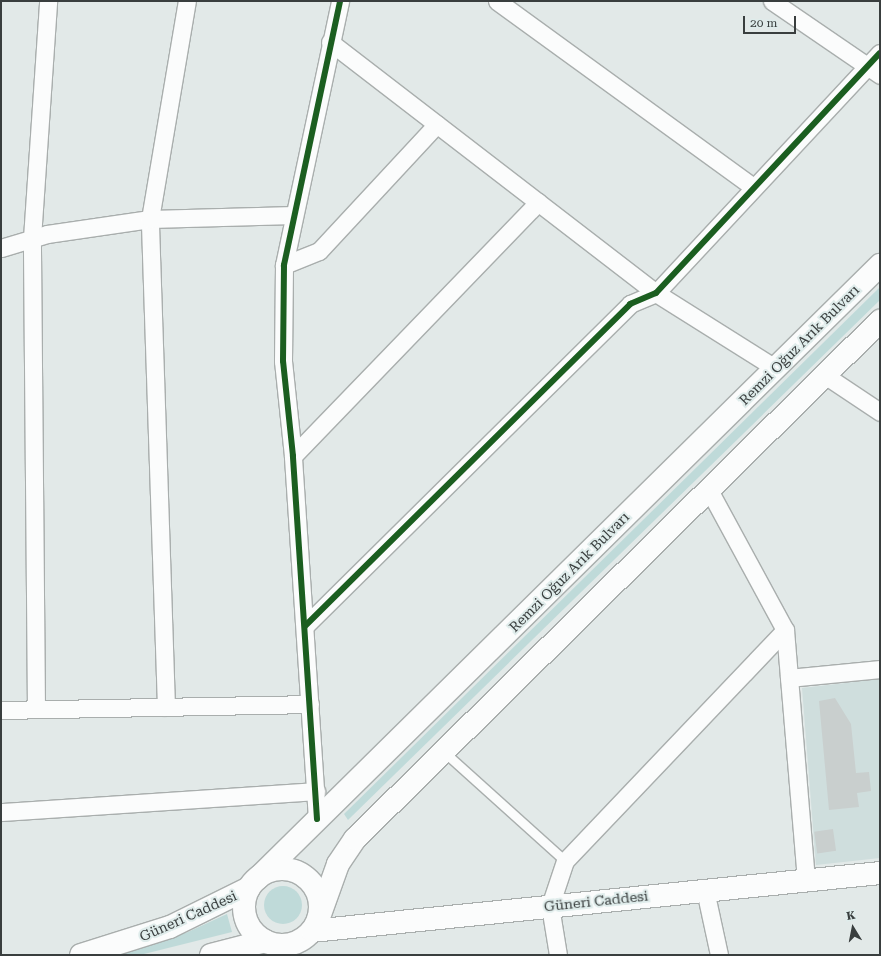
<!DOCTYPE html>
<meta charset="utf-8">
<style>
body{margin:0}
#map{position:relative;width:881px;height:956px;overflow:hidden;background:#e2e9e8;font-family:"Roboto Serif",serif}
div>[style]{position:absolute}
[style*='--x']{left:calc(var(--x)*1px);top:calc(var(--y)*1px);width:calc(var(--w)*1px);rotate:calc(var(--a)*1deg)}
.built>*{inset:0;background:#cfdedd}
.green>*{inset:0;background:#bfdad9}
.round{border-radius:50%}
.building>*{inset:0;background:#c9cfce;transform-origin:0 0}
.roads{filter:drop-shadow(1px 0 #a9aead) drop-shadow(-1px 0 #a9aead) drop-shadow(0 1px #a9aead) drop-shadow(0 -1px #a9aead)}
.lane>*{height:9px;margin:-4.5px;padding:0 4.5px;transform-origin:4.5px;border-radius:4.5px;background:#fbfcfc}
.street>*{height:17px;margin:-8.5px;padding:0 8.5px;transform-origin:8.5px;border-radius:8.5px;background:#fbfcfc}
.secondary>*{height:22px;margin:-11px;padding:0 11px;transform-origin:11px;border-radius:11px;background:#fbfcfc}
.secondary>.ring{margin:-11px;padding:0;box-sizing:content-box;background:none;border:22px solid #fbfcfc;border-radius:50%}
.cycleway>*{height:6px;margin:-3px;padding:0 3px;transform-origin:3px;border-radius:3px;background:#1b5e20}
span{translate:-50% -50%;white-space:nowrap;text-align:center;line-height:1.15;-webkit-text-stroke:4px #dfeceb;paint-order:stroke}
.street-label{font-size:14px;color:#393e3e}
.frame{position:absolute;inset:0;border:2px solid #393e3e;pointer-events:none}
.north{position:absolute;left:833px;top:908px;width:40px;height:40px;-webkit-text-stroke:3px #dfeceb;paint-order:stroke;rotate:350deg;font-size:11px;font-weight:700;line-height:16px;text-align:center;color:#393e3e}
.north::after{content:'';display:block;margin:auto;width:14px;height:18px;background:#393e3e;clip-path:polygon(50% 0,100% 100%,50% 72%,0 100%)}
.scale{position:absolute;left:743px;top:16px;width:53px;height:18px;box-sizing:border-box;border:2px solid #393e3e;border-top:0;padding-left:5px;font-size:12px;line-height:14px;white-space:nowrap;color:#393e3e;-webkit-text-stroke:3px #dfeceb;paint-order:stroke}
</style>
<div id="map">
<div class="built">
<div style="clip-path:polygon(880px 679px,880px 858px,816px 865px,802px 688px)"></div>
</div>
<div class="green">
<div style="clip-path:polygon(880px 287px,880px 300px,348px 820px,344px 814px)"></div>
<div class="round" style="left:264px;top:886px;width:38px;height:38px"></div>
<div style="clip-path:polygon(227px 914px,232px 932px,140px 955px,118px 955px,188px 932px)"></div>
</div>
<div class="building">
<div style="clip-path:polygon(835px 698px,851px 724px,856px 773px,869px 772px,871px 791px,857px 793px,859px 807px,829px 810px,819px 701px)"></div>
<div style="left:833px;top:829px;width:22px;height:19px;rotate:82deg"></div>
</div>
<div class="roads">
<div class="lane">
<div style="--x:443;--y:751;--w:164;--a:42"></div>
</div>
<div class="street">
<div style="--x:497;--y:1;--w:316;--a:36"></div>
<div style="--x:772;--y:1;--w:131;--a:34.4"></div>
<div style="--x:330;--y:42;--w:411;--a:37.6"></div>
<div style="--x:656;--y:293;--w:141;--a:32.2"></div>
<div style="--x:1;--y:248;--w:48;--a:-16.9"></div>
<div style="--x:47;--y:234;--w:104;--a:-8.3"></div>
<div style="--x:150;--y:219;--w:144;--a:-1.6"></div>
<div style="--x:284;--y:265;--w:38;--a:-22"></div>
<div style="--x:319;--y:251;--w:173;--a:-47.1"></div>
<div style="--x:826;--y:376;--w:65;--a:33.7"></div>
<div style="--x:293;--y:456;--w:353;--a:-46"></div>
<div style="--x:709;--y:490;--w:159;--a:61.5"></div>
<div style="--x:785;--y:630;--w:251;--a:85.2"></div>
<div style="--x:305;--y:626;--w:458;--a:-44.7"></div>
<div style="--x:630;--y:304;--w:28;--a:-23"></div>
<div style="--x:656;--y:293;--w:328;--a:-47"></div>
<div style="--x:789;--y:678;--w:91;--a:-5.6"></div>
<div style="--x:166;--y:707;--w:488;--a:-91.9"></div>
<div style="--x:150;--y:219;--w:221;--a:-80.4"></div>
<div style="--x:36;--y:709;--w:471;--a:-90.5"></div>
<div style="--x:32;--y:238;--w:238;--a:-86.1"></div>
<div style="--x:1;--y:710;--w:309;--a:-1.1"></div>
<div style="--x:1;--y:812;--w:316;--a:-3.8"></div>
<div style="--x:317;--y:819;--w:364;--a:-93.8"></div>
<div style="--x:293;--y:456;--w:96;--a:-96"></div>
<div style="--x:283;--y:361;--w:96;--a:-89.4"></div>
<div style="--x:284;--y:265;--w:270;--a:-78"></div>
<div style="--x:705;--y:890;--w:66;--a:77.8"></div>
<div style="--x:277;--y:955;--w:10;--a:-90"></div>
<div style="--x:558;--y:955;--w:50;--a:-99.3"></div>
<div style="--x:550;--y:906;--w:47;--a:-71.6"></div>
<div style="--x:565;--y:861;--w:319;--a:-46.4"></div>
</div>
<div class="secondary">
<div class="ring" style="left:244px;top:869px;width:54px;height:54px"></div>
<div style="--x:257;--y:879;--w:875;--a:-44.58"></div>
<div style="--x:318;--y:920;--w:59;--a:-70.3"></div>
<div style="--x:338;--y:864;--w:30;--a:-56"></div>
<div style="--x:355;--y:839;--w:738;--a:-44.62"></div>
<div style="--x:312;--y:931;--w:571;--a:-5.83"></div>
<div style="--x:81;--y:955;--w:93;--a:-17.5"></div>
<div style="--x:170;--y:927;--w:88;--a:-26.3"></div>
<div style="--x:211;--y:955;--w:56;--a:-14.5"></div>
</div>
</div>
<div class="cycleway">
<div style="--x:305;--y:626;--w:458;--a:-44.7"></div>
<div style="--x:630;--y:304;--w:28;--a:-23"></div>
<div style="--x:656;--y:293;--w:328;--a:-47"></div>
<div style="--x:317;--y:819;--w:364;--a:-93.8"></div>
<div style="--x:293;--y:456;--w:96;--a:-96"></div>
<div style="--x:283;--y:361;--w:96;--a:-89.4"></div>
<div style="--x:284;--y:265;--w:270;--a:-78"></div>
</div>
<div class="street-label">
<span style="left:799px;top:345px;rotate:-45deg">Remzi Oğuz Arık Bulvarı</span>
<span style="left:569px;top:572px;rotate:-45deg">Remzi Oğuz Arık Bulvarı</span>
<span style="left:596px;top:901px;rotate:-6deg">Güneri Caddesi</span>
<span style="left:188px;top:916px;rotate:-24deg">Güneri Caddesi</span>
</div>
<div class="frame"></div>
<div class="north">K</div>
<div class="scale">20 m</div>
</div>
